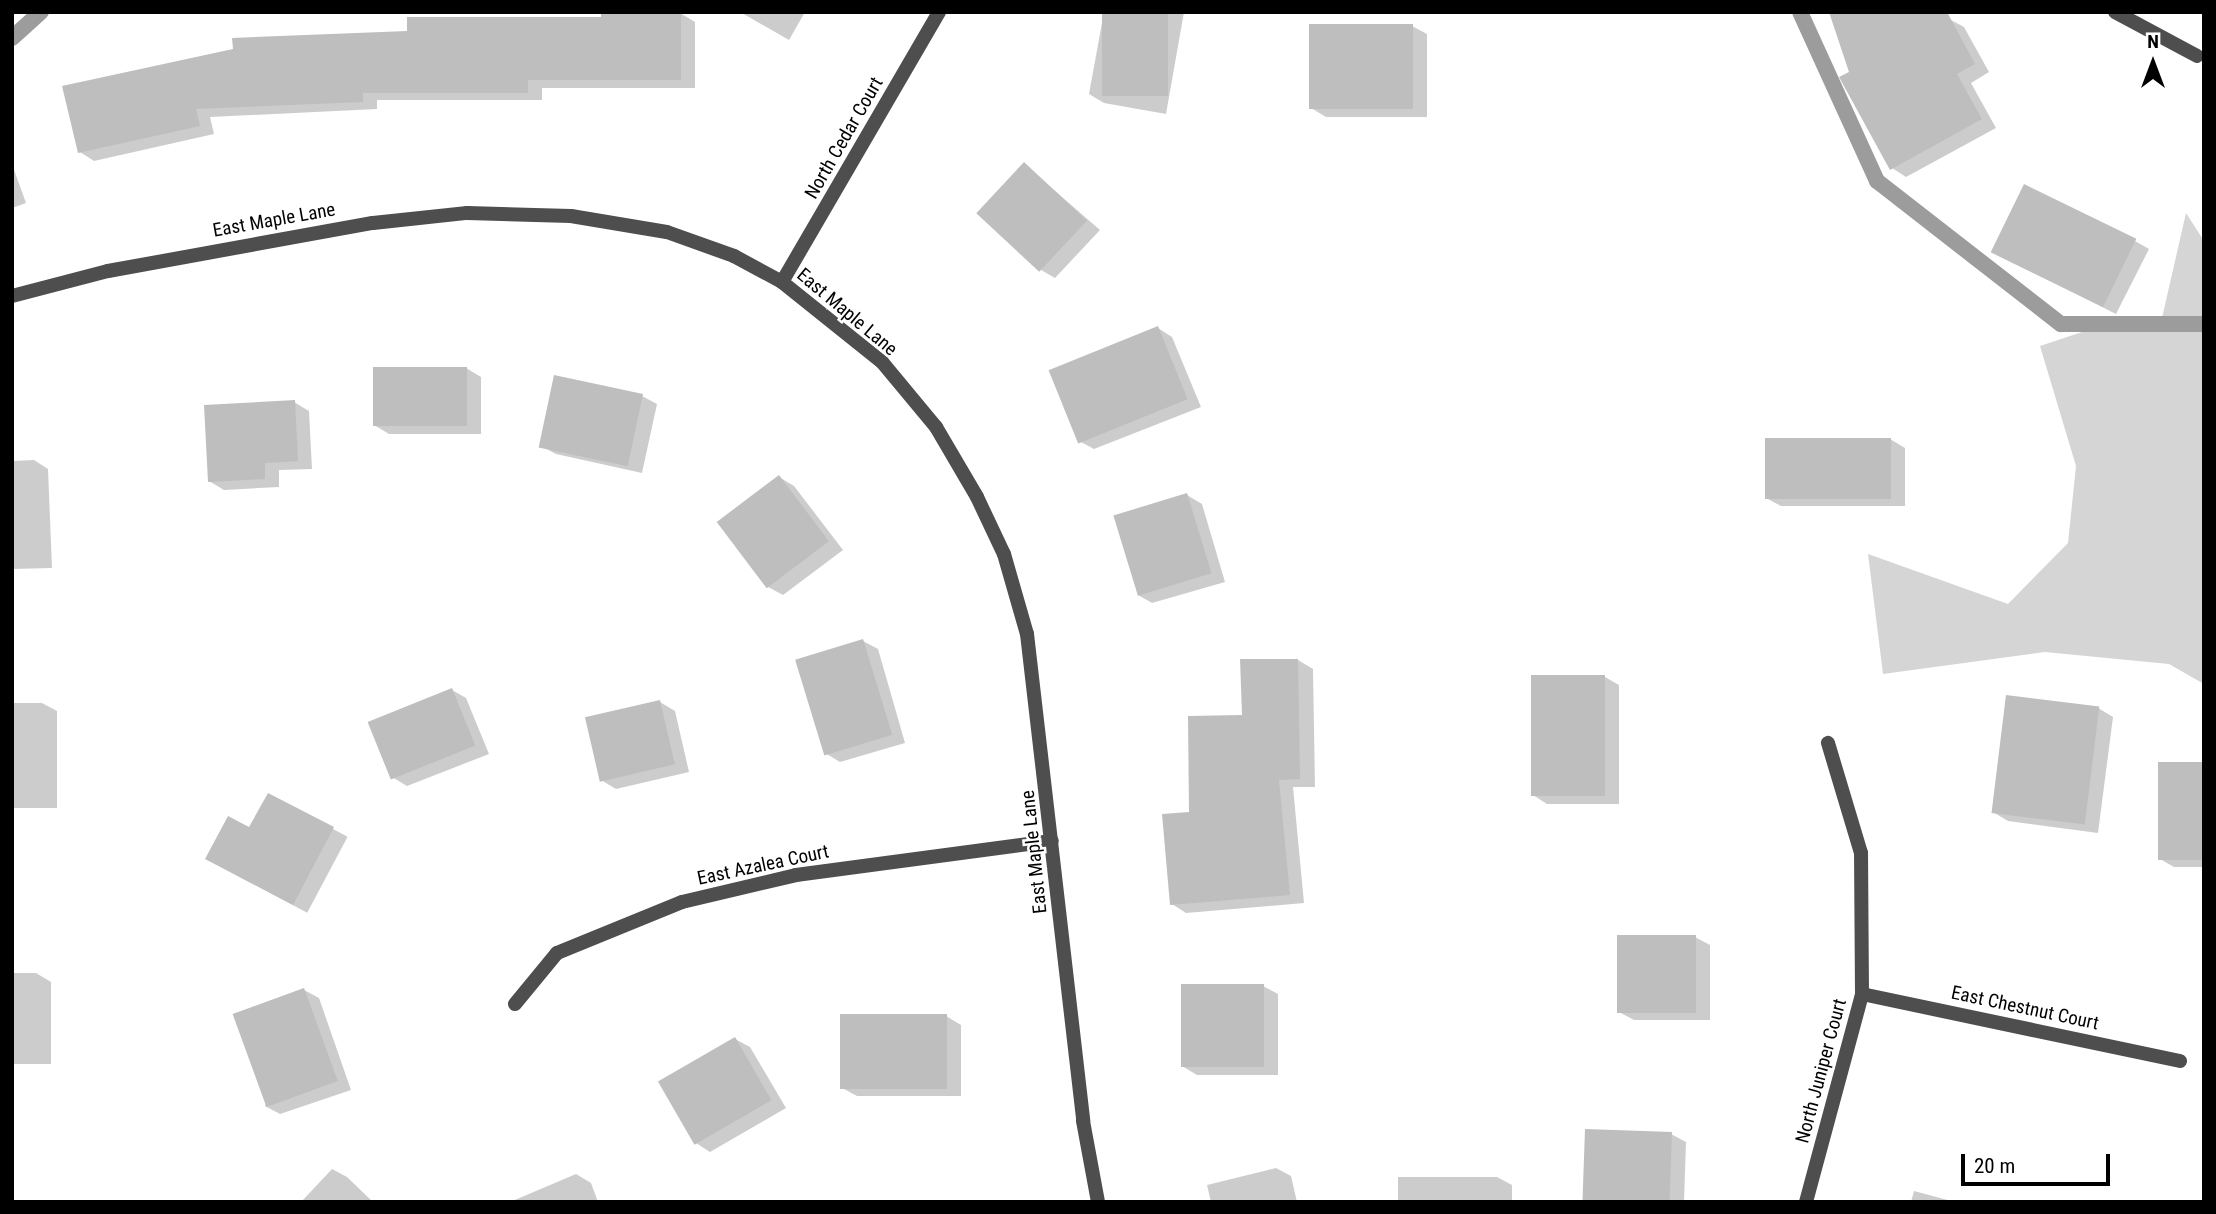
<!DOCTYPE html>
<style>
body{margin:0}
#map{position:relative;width:2216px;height:1214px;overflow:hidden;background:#fff;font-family:"Roboto Condensed",sans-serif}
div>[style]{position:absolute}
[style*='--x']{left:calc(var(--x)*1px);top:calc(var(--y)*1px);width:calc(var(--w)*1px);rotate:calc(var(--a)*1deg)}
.green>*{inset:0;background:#d5d5d5}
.shadow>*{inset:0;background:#0003;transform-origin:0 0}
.stream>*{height:16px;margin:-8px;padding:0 8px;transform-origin:8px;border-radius:8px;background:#9c9c9c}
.building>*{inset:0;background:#bebebe;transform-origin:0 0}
.minor>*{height:14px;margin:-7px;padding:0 7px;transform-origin:7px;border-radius:7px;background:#4e4e4e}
span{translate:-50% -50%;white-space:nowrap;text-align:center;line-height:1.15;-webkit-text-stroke:5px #fff;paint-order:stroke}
.street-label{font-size:19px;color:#000}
.frame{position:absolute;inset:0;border:14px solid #000;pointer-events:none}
.north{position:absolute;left:2118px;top:28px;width:70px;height:70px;-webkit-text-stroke:5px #fff;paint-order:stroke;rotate:0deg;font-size:19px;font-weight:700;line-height:28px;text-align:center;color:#000}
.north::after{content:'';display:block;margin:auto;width:24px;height:32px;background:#000;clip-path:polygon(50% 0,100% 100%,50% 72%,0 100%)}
.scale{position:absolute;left:1961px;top:1154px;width:149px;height:32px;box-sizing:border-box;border:4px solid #000;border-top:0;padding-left:9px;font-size:21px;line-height:24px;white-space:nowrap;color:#000;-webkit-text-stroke:5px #fff;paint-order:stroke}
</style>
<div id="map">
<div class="green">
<div style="clip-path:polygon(2186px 213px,2204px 241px,2204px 684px,2169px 664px,2045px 652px,1883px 674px,1868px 554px,2008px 604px,2068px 543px,2076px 466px,2040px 346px,2100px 326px,2159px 331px)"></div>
</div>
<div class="shadow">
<div style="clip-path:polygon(740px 12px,805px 12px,789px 40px)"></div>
<div style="clip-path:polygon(1104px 12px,1184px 12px,1166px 114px,1104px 103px,1089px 94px)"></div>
<div style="clip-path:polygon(680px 13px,695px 22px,695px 88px,542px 88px,542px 100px,377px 100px,377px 109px,210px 117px,214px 134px,94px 161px,80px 152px,65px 87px,409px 33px)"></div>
<div style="clip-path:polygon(1949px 19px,1964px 27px,1989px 72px,1971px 83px,1996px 128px,1906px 177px,1892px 168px)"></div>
<div style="clip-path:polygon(1412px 26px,1427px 34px,1427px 117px,1326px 117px,1311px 108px)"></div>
<div style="clip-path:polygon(12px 164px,26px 203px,12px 208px)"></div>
<div style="clip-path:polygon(1024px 164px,1100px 230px,1055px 278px,1041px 270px)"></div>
<div style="clip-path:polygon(2135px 241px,2149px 249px,2116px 314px,2006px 259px)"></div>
<div style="clip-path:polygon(1158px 328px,1172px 337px,1201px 407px,1094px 449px,1079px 441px)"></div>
<div style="clip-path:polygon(466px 368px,481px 377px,481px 434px,389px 434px,374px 425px)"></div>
<div style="clip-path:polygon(642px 396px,657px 404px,642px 473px,556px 454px,541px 446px)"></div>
<div style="clip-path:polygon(294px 402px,309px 411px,312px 469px,279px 470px,279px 487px,224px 490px,209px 481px)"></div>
<div style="clip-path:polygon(1890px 439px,1905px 448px,1905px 506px,1781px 506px,1766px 498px)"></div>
<div style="clip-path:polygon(34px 460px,48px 469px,52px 568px,12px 569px,12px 461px)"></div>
<div style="clip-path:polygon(779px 477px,794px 486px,843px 550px,783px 595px,768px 587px,719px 522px)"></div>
<div style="clip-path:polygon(1187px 495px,1202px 504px,1225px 582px,1152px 603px,1138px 595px)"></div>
<div style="clip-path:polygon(863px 641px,878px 649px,905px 743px,840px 762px,825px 753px)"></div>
<div style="clip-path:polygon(1298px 660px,1313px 669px,1315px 787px,1293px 787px,1304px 903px,1186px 913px,1172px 904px,1191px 814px,1243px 717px)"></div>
<div style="clip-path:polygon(1605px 677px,1619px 685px,1619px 804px,1547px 804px,1533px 795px)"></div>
<div style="clip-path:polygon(452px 690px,466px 698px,489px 754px,407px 786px,392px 777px)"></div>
<div style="clip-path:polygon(660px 702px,675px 711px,689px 772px,616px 789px,601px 780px)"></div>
<div style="clip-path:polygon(12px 703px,42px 703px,57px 711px,57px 808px,12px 808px)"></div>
<div style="clip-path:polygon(2098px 708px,2113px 717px,2098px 833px,2008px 821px,1993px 812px)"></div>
<div style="clip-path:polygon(2204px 764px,2204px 867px,2174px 867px,2160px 859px)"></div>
<div style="left:269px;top:795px;width:89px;height:86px;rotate:28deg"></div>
<div style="clip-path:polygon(1695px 937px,1710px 945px,1710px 1020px,1634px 1020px,1619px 1012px)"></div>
<div style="clip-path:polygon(12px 973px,36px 973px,51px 982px,51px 1064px,12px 1064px)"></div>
<div style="clip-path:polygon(1263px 986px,1278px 994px,1278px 1075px,1197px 1075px,1182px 1066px)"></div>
<div style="clip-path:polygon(304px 990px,319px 998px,351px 1090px,280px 1114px,265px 1106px)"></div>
<div style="clip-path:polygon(946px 1016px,961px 1025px,961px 1096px,857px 1096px,842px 1088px)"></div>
<div style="clip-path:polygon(735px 1039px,750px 1047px,786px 1108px,710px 1152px,696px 1143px)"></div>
<div style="clip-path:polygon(1671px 1134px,1686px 1142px,1684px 1202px,1583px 1202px)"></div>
<div style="clip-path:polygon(1276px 1168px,1291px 1176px,1297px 1202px,1211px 1202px,1207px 1185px)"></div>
<div style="clip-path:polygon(332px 1169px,347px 1177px,373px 1202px,301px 1202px)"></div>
<div style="clip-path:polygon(576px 1174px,591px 1183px,598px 1202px,510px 1202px)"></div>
<div style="clip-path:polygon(1398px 1177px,1497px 1177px,1512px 1185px,1512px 1202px,1398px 1202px)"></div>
<div style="clip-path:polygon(1914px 1191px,1955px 1202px,1911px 1202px)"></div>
</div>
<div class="stream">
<div style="--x:1800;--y:12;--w:186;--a:65.5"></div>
<div style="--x:1877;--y:181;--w:233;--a:37.9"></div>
<div style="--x:2061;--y:324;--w:143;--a:0"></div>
<div style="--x:12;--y:38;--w:39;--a:-42"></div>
</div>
<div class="building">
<div style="clip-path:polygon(601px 12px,681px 12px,681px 80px,528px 80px,528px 93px,363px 93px,363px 102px,196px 109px,200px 126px,78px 153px,62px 86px,233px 49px,232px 38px,407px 31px,407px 17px,601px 17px)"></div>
<div style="left:1102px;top:12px;width:66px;height:84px"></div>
<div style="clip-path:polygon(1829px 12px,1947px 12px,1975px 64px,1957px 74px,1982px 119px,1890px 170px,1839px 77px,1849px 72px)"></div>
<div style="left:1309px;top:24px;width:104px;height:85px"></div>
<div style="left:1024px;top:162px;width:86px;height:70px;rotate:43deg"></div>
<div style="left:2024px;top:184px;width:125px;height:76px;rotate:26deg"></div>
<div style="left:1158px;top:326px;width:79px;height:118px;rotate:68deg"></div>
<div style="left:373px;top:367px;width:94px;height:59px"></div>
<div style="left:554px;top:375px;width:91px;height:74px;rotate:12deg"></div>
<div style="clip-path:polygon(295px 400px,298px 461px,265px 463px,265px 479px,208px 482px,204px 405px)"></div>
<div style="left:1765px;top:438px;width:126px;height:61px"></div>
<div style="left:779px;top:475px;width:83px;height:78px;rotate:53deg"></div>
<div style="left:1187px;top:493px;width:84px;height:77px;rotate:73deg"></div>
<div style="left:863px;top:639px;width:100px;height:71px;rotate:73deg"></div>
<div style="clip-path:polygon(1240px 659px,1298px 659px,1300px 779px,1279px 780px,1290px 895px,1170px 905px,1162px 814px,1189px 812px,1188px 716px,1242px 715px)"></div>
<div style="left:1531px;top:675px;width:74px;height:121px"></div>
<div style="left:452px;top:688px;width:62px;height:91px;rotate:68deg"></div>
<div style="left:2006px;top:695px;width:94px;height:119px;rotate:7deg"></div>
<div style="left:660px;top:700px;width:66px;height:77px;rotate:77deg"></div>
<div style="left:2158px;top:762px;width:46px;height:98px"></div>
<div style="clip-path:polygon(268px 793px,334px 827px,293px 905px,205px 859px,228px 816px,249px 827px)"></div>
<div style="left:1617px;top:935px;width:79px;height:78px"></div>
<div style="left:1181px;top:984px;width:83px;height:83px"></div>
<div style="left:304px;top:988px;width:99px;height:76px;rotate:70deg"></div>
<div style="left:840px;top:1014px;width:107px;height:75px"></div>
<div style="left:735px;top:1037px;width:73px;height:89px;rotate:60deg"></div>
<div style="left:1585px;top:1129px;width:87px;height:73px;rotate:2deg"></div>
</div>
<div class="minor">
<div style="--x:2115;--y:12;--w:93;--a:28.2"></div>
<div style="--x:782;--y:282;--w:312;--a:-59.8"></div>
<div style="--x:12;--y:296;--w:99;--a:-14.6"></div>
<div style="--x:108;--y:271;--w:269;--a:-10.3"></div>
<div style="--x:373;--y:223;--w:95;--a:-6.1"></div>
<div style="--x:467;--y:213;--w:104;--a:1.7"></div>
<div style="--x:571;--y:216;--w:97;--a:9.5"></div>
<div style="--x:667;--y:232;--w:71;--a:19.7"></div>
<div style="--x:734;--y:256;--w:55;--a:28.4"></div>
<div style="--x:782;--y:282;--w:128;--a:38.7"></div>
<div style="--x:882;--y:362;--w:85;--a:50.3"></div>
<div style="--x:936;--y:427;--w:81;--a:59.6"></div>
<div style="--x:977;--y:497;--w:63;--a:64.7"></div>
<div style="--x:1004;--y:554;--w:83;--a:74"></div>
<div style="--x:1027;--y:634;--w:490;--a:83.4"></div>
<div style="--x:1083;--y:1121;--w:82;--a:79.5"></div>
<div style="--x:1862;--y:994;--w:325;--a:11.9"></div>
<div style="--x:515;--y:1004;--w:66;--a:-50.5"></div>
<div style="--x:557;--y:953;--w:135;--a:-22.2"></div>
<div style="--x:682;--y:902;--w:117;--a:-13.3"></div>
<div style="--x:796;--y:875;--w:258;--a:-7.6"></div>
<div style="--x:1806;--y:1202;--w:215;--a:-74.9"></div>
<div style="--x:1862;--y:994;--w:141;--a:-90.4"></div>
<div style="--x:1861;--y:853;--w:115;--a:-106.7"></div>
</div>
<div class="street-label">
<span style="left:844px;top:138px;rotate:-60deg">North Cedar Court</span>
<span style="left:274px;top:220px;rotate:-10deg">East Maple Lane</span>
<span style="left:847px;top:312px;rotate:40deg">East Maple Lane</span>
<span style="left:1034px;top:852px;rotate:-96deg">East Maple Lane</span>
<span style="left:763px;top:865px;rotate:-12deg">East Azalea Court</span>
<span style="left:2025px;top:1008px;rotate:12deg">East Chestnut Court</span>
<span style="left:1821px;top:1071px;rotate:-75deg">North Juniper Court</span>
</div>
<div class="frame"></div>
<div class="north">N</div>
<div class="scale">20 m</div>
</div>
